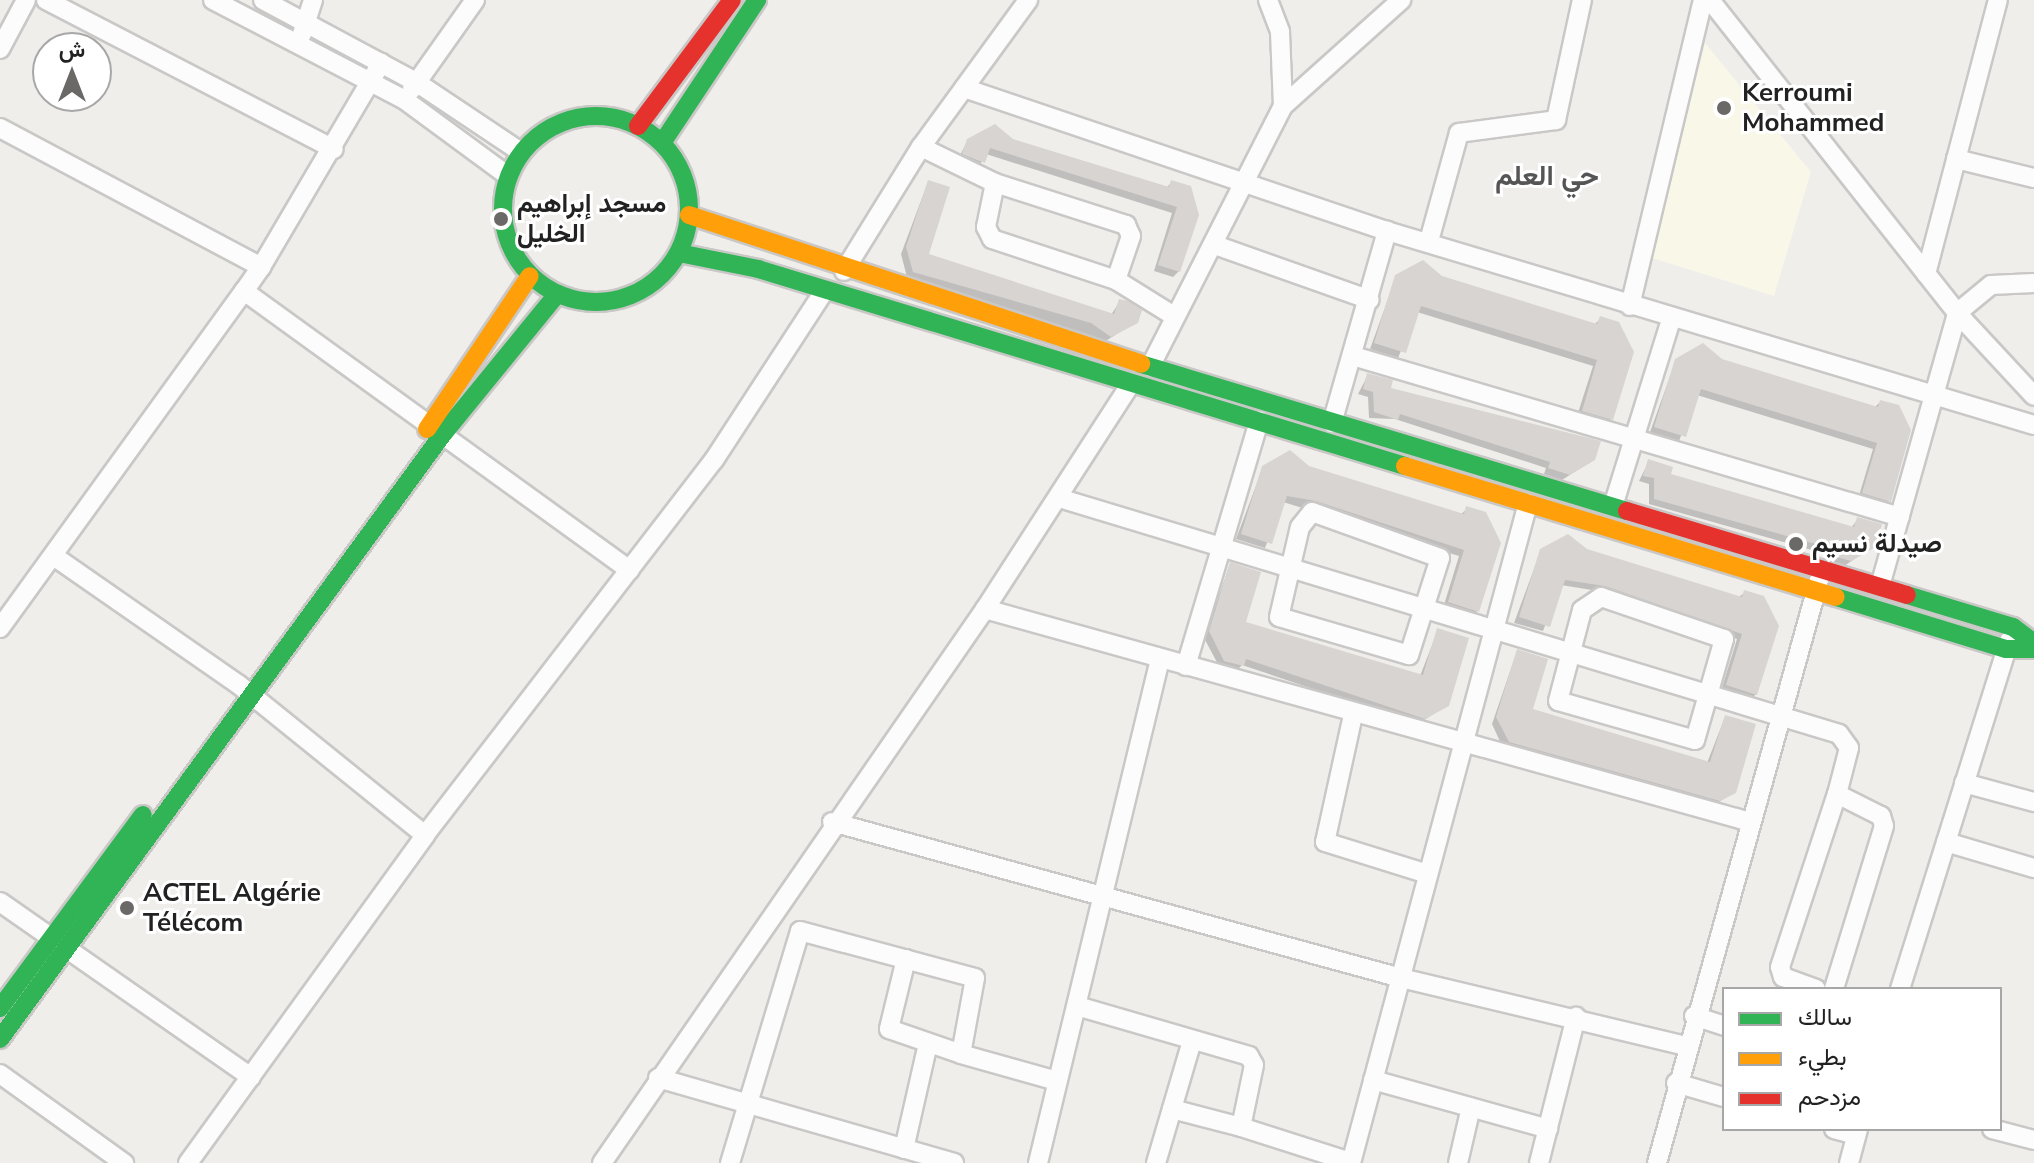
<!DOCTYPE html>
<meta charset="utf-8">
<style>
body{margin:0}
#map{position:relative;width:2034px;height:1163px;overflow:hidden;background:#f0eeeb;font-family:"Nunito Sans",Vazirmatn,sans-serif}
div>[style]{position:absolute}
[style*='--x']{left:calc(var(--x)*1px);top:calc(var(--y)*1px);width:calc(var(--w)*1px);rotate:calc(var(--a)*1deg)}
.education>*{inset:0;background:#f8f7e8}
.shadow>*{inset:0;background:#0003}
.building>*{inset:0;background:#d7d4d2}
.roads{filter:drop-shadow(2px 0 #c9c8c7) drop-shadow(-2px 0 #c9c8c7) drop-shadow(0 2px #c9c8c7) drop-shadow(0 -2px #c9c8c7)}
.street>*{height:18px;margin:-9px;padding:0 9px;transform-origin:9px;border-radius:9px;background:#fdfcfc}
.fast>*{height:18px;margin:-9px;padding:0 9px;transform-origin:9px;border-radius:9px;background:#30b455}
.fast>.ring{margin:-9px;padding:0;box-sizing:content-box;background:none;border:18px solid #30b455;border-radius:50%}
.slow>*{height:18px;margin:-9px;padding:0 9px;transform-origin:9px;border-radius:9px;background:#ff9f0a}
.jam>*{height:18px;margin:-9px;padding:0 9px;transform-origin:9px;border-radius:9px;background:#e5322d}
.dots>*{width:22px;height:22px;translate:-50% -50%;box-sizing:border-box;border:4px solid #fff;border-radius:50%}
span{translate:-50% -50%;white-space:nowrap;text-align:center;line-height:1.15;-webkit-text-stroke:6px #fff;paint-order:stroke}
.poi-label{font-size:26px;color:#222;font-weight:700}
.left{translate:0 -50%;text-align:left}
.neighbourhood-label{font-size:28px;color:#555;font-weight:700}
.legend{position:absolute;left:1722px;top:987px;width:280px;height:144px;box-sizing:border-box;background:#fff;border:2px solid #a7a7a7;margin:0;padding:10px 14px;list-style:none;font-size:24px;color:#222}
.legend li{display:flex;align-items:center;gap:16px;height:40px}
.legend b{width:40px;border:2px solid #a7a7a7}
.north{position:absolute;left:32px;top:32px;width:80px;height:80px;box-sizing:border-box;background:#fff;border:2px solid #a7a7a7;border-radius:50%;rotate:0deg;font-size:22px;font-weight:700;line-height:32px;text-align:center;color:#222}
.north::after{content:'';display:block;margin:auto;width:28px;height:36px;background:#6a6968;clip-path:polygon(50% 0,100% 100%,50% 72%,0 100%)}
</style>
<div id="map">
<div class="education">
<div style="clip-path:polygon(1705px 43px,1811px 172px,1774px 296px,1652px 258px)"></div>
</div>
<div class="shadow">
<div style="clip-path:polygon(968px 140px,1013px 141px,1166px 188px,1172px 182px,1189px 187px,1179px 271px,1173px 277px,1154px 271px,1172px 213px,986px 154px,978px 168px,958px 159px)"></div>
<div style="clip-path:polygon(928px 182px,926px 255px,1111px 315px,1120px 301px,1136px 322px,1104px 342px,907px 277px,901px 254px)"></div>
<div style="clip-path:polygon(1396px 277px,1441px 278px,1594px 325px,1600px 319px,1611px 419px,1606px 425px,1577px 416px,1593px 366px,1417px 312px,1398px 358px,1370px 349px)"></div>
<div style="clip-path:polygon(1676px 360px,1721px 361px,1874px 408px,1880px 402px,1889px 501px,1884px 507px,1858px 499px,1873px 449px,1697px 395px,1679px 441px,1650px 432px)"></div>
<div style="clip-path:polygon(1368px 375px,1388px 389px,1594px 459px,1562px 480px,1544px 474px,1546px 468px,1395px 419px,1369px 418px,1368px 397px,1358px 394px)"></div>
<div style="clip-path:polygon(1649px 461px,1669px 476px,1851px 528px,1858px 519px,1874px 546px,1844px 566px,1824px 560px,1826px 554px,1649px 504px,1649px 484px,1639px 481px)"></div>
<div style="clip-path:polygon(1263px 467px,1308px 468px,1460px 515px,1467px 509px,1478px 610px,1472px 616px,1443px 608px,1459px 556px,1283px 502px,1265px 548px,1236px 539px)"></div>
<div style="clip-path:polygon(1541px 550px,1586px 551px,1738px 598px,1745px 592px,1756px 694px,1750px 700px,1721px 691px,1737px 639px,1598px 591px,1561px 585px,1543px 631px,1514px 623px)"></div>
<div style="clip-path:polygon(1230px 564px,1244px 624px,1420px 676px,1438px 630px,1447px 705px,1418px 724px,1242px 665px,1236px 671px,1219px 666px,1204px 638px)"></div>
<div style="clip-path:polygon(1517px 651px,1531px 711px,1707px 763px,1725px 717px,1734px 792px,1713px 806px,1503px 748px,1492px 724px)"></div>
</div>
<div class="building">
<div style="clip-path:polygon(995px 124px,1013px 139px,1169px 187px,1171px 180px,1191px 186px,1199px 215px,1180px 272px,1158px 265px,1177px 207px,990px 148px,985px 163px,962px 154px,967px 139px)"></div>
<div style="clip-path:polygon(928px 180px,950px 187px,929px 254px,1114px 314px,1119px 299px,1128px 301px,1142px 310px,1138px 323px,1111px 337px,1091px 323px,913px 272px,906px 247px)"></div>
<div style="clip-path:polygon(1423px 260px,1442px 276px,1597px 324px,1600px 316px,1619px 322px,1634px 352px,1613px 420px,1582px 411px,1597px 360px,1421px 306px,1406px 353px,1374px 343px,1395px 275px)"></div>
<div style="clip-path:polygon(1703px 343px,1722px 359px,1878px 407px,1880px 400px,1899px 405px,1911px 430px,1891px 502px,1862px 493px,1877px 443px,1701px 389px,1686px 437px,1654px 427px,1675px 359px)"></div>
<div style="clip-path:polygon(1367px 373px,1393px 380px,1391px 388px,1601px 441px,1595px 460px,1570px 475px,1548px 468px,1550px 462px,1400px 414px,1398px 420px,1374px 412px,1373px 392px,1363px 389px)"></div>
<div style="clip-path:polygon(1290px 450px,1309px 466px,1464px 514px,1466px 506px,1486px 512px,1501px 543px,1479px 612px,1448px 602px,1464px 550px,1316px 501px,1287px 496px,1272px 544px,1241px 534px,1262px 466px)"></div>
<div style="clip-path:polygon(1648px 459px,1673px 467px,1671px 474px,1854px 527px,1857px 517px,1882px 524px,1876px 547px,1851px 561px,1829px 555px,1830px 548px,1654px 499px,1654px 478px,1643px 476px)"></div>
<div style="clip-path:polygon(1568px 534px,1587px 549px,1742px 597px,1744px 590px,1764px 596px,1779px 626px,1757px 695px,1726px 685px,1742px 634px,1605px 586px,1565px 580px,1550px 627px,1519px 617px,1540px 549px)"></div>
<div style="clip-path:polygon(1230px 562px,1261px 572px,1246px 622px,1423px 675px,1437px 628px,1469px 638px,1449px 706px,1425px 719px,1246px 659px,1244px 666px,1224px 661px,1209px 631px)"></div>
<div style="clip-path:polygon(1517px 649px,1548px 659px,1533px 709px,1710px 762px,1725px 715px,1756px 724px,1736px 793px,1720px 801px,1509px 742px,1496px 717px)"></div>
</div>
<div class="roads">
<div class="street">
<div style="--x:46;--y:0;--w:324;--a:27.4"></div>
<div style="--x:213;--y:0;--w:216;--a:27.5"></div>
<div style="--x:405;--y:100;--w:128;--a:36.4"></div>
<div style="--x:263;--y:0;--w:174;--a:28.2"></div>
<div style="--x:416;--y:82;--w:126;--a:33.7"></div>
<div style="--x:1268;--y:0;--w:34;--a:69"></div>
<div style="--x:1280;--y:32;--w:74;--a:87.7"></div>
<div style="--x:1710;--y:0;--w:399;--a:51.7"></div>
<div style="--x:1957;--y:313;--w:113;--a:47.1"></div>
<div style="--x:302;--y:34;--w:36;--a:-72"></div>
<div style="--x:0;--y:49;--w:55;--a:-62"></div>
<div style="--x:964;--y:88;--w:447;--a:18.7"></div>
<div style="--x:1387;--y:231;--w:675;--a:16.69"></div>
<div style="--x:412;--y:89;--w:109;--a:-54.7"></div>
<div style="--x:0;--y:128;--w:296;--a:28"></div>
<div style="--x:261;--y:267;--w:237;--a:-59.5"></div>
<div style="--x:921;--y:147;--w:82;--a:25.9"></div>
<div style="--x:995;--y:183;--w:138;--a:17.8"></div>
<div style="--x:1126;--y:225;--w:12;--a:66"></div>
<div style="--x:1131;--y:236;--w:46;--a:108.8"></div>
<div style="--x:1956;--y:159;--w:80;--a:13.7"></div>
<div style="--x:995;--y:183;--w:45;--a:101.6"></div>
<div style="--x:986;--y:227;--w:13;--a:63"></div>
<div style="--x:992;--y:239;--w:131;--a:18.3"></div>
<div style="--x:1116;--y:280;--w:68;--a:31.8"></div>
<div style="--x:1429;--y:241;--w:112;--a:-74.5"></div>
<div style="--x:1459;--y:133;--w:98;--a:-7.6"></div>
<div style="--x:1556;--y:120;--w:123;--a:-77.8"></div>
<div style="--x:1215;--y:245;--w:164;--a:19.5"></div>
<div style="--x:261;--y:267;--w:29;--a:125"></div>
<div style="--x:244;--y:291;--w:476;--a:35.9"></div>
<div style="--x:844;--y:271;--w:146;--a:-58.2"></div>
<div style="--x:921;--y:147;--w:182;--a:-53.9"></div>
<div style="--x:1926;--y:274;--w:283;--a:-75.3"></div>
<div style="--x:1630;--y:306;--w:315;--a:-76.6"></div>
<div style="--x:1353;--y:356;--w:570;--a:16.4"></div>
<div style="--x:1150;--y:367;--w:293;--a:-63"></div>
<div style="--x:1283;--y:106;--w:159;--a:-41.9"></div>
<div style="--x:1332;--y:423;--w:200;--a:-74"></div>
<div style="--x:1059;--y:498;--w:815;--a:16.83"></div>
<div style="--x:1839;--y:734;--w:17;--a:54"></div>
<div style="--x:1849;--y:748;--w:48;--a:104.6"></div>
<div style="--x:1613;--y:506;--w:195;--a:-72.7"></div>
<div style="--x:1312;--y:512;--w:136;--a:19.8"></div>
<div style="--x:1440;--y:558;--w:102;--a:107.7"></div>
<div style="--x:1409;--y:655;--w:135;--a:-163.7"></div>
<div style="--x:1279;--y:617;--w:92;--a:-76.9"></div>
<div style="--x:1300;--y:527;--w:19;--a:-51"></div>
<div style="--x:55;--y:557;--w:224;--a:34.8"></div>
<div style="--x:239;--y:685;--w:239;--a:38.9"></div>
<div style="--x:1880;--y:586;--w:284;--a:-74.2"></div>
<div style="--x:1957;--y:313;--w:44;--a:-39.5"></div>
<div style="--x:1991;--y:285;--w:43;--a:-2.7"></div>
<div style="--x:1601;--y:597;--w:130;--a:18.9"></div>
<div style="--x:1724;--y:639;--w:105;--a:106"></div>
<div style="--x:1695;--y:740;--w:142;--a:-164.1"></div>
<div style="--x:1558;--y:701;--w:94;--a:-75.2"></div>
<div style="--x:1582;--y:610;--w:23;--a:-34"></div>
<div style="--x:985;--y:609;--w:791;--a:15.55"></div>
<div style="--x:0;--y:628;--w:416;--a:-54.1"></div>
<div style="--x:1186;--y:666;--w:256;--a:-73.4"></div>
<div style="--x:1353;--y:715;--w:130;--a:102.4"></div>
<div style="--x:1325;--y:842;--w:108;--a:17.3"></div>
<div style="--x:1964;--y:783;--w:73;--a:15.2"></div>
<div style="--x:832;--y:822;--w:590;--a:15.33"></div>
<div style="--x:1401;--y:978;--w:293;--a:13.4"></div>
<div style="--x:1946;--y:842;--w:92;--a:16.5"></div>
<div style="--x:0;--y:902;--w:306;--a:34.9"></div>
<div style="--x:906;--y:959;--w:72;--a:103.7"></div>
<div style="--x:889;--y:1029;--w:76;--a:19.1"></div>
<div style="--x:1816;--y:989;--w:35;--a:-160"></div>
<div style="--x:1783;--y:977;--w:10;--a:-107"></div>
<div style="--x:1780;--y:967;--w:182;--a:-71.8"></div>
<div style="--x:1837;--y:794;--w:49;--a:26.6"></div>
<div style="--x:1881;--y:816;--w:10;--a:73"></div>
<div style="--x:1884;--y:826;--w:170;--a:107.1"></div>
<div style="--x:1900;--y:989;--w:365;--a:-72.6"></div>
<div style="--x:1077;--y:1006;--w:179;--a:16.2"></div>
<div style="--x:1249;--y:1056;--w:10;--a:61"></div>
<div style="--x:1254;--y:1065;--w:63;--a:101.8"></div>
<div style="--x:1241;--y:1127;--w:115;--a:17.7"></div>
<div style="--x:1694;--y:1016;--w:32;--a:18"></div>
<div style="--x:0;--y:1074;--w:153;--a:35.7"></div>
<div style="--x:658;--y:1078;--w:308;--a:16"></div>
<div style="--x:1373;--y:1080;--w:182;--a:15.6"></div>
<div style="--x:1676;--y:1083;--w:50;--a:16.3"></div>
<div style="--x:1172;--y:1109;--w:71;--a:14.6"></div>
<div style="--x:1834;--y:1129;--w:23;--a:15"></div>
<div style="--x:1992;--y:1129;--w:43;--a:14.7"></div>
<div style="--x:904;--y:1149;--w:109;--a:-77.2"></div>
<div style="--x:188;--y:1163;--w:405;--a:-54.1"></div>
<div style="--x:425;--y:835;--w:473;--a:-52.4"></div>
<div style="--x:714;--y:460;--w:202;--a:-56.9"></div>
<div style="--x:602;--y:1163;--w:674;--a:-55.34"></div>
<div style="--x:985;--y:609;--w:269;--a:-57.1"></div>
<div style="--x:730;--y:1163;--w:242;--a:-73.2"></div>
<div style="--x:800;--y:931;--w:181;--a:15"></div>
<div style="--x:975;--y:978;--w:77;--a:100.4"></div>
<div style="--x:961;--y:1054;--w:100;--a:15.7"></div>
<div style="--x:1038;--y:1163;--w:519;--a:-76.39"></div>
<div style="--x:1156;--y:1163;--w:127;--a:-73.6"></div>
<div style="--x:1351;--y:1163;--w:683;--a:-74.99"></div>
<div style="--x:1458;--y:1163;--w:57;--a:-76.9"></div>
<div style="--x:1539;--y:1163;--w:151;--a:-75.8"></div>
<div style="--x:1657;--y:1163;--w:605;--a:-74.47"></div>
<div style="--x:1849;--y:1163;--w:35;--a:-75"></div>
</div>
<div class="fast">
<div class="ring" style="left:503px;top:116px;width:168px;height:168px"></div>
<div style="--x:662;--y:143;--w:172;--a:-56.4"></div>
<div style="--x:679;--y:253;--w:81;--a:11.4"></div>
<div style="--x:758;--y:269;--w:676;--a:16.93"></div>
<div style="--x:1141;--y:364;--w:508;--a:16.83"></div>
<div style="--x:1907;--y:595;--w:111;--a:16.8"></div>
<div style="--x:2013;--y:627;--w:26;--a:37"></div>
<div style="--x:1836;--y:597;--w:178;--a:17"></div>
<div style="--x:2006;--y:649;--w:28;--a:0"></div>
<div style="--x:0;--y:1008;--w:240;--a:-53.5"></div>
<div style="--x:0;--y:1039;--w:750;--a:-53.79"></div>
<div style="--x:443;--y:434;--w:181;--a:-50.8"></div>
</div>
<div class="slow">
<div style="--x:689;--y:215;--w:476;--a:18.2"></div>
<div style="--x:427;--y:429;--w:184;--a:-56.1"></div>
<div style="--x:1405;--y:466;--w:450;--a:16.9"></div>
</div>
<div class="jam">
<div style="--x:638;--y:126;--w:157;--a:-53.3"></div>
<div style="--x:1627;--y:511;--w:292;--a:16.7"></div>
</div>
</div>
<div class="dots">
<div style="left:1724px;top:108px;background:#6a6968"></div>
<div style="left:501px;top:219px;background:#6a6968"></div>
<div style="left:1796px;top:544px;background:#6a6968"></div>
<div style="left:127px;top:908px;background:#6a6968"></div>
</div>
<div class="poi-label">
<span class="left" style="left:1742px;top:108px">Kerroumi<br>Mohammed</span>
<span class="left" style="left:517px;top:219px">مسجد إبراهيم<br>الخليل</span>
<span class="left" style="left:1812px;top:544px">صيدلة نسيم</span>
<span class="left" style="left:143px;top:908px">ACTEL Algérie<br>Télécom</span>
</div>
<div class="neighbourhood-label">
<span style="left:1547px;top:176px">حي العلم</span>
</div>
<ul class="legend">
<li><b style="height:10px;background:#30b455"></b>سالك</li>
<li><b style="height:10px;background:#ff9f0a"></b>بطيء</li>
<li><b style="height:10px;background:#e5322d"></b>مزدحم</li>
</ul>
<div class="north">ش</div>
</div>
